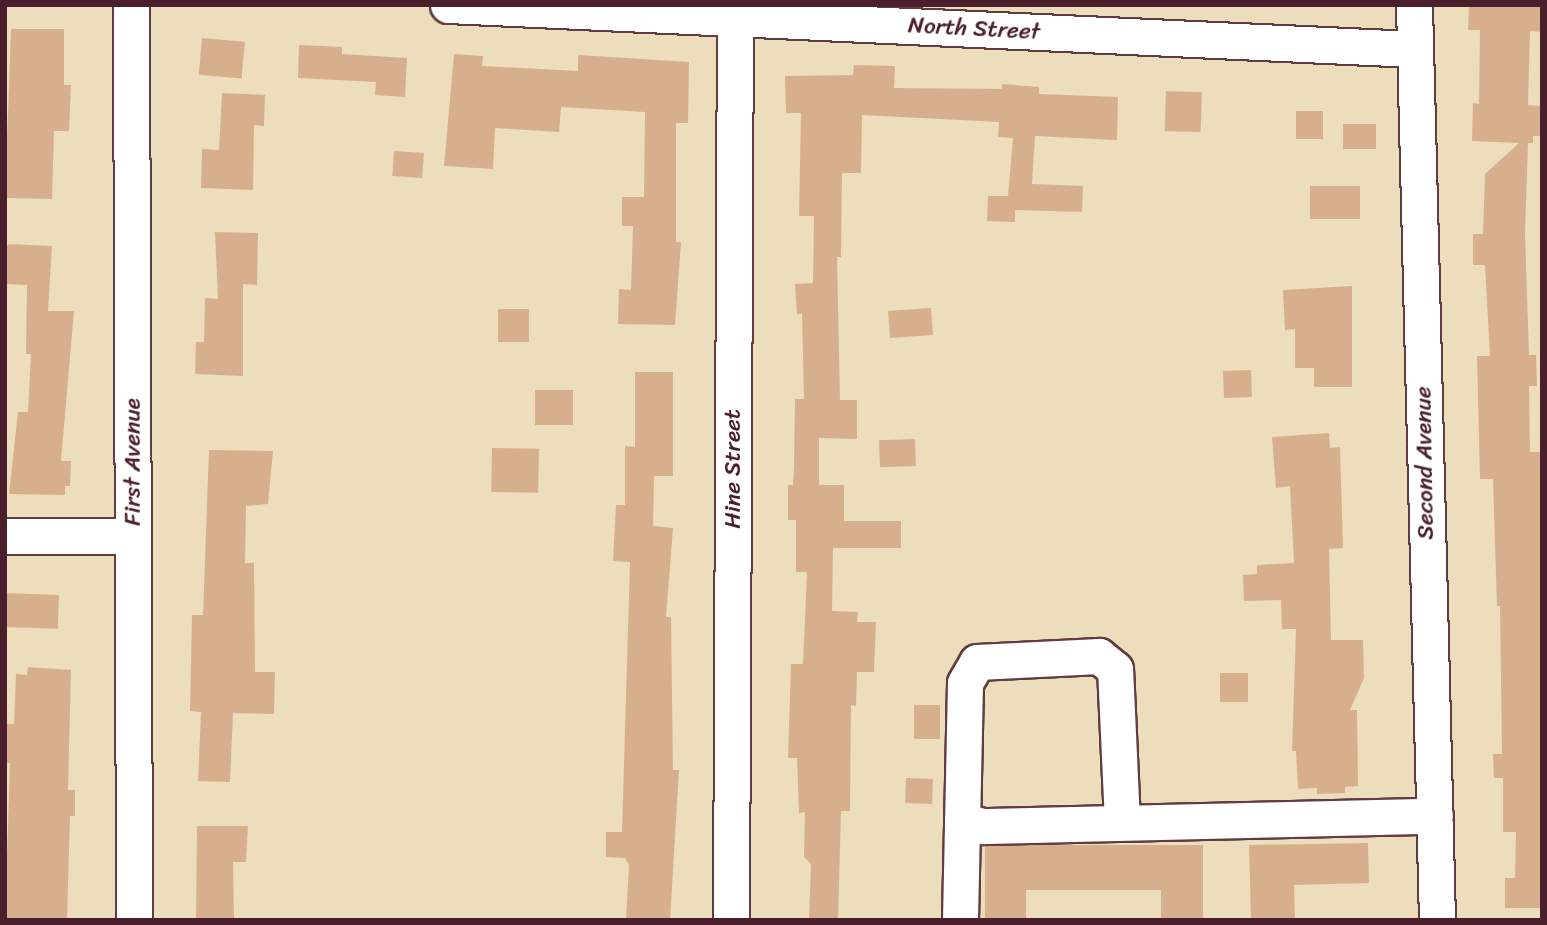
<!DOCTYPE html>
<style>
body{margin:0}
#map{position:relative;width:1547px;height:925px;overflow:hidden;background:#ecdebc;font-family:Sriracha,sans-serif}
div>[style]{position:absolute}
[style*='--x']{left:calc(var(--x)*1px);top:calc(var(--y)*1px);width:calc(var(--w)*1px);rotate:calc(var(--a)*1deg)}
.building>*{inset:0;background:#d7af8c;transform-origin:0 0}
.roads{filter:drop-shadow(2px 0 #623c41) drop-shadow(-2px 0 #623c41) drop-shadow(0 2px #623c41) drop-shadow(0 -2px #623c41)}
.minor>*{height:35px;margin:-17.5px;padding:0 17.5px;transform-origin:17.5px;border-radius:17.5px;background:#fff}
span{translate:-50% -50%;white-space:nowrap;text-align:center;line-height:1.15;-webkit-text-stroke:7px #fff;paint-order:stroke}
.street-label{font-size:23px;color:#4a1f2b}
.frame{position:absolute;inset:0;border:7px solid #4a1f2b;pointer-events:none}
</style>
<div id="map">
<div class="building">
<div style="clip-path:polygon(1469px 5px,1541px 5px,1541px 32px,1530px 31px,1528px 105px,1542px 106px,1542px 136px,1533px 136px,1533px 143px,1528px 143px,1525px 233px,1529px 355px,1536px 355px,1537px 386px,1529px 386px,1530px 452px,1542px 452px,1542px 908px,1505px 908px,1505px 878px,1515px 878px,1516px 832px,1503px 832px,1503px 778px,1494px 778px,1493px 754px,1502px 754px,1500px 606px,1497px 606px,1493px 479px,1480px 479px,1477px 356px,1490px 356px,1485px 265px,1473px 265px,1473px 234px,1483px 234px,1485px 174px,1519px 143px,1472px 141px,1473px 103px,1479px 104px,1480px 30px,1468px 30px)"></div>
<div style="clip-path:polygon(11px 29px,64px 29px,64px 85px,71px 85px,69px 131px,54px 131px,52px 199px,5px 198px)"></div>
<div style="left:202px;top:38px;width:43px;height:37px;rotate:5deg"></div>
<div style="clip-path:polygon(299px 45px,342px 47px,342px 54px,407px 58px,405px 97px,375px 95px,376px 82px,298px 78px)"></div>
<div style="clip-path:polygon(454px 54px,483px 56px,482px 66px,578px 71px,578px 55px,689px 62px,688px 123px,676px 123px,676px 242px,681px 242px,675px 325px,618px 324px,619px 289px,631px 290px,633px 226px,622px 226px,622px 197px,644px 197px,645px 112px,561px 107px,559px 132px,495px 128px,493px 169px,444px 166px)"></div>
<div style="clip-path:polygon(854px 65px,895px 66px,894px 88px,1002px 89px,1002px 84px,1039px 87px,1039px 94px,1118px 97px,1117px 140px,1035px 136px,1032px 184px,1083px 186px,1082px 212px,1015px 210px,1015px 222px,987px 221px,988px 196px,1008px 196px,1013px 138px,998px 137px,999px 122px,862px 115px,861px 173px,842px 173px,841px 257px,837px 257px,840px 400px,857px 400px,857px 439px,819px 438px,819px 485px,844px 485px,844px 521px,901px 521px,901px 548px,833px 548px,832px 611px,858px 612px,857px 622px,876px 622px,874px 672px,857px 672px,856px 706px,851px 705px,850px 811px,841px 811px,838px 920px,809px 920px,811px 864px,804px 857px,805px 812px,799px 813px,797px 758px,788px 758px,791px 664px,803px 664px,807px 572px,796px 572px,796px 520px,788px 520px,788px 485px,793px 485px,794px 467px,795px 399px,804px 399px,802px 314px,797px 314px,795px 284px,813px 283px,814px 216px,799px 216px,801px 113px,786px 113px,785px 76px,853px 75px)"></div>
<div style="left:1166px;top:91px;width:36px;height:40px;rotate:2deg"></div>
<div style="clip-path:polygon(222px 93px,265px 95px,264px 126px,254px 125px,253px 190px,201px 188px,202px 149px,219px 150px)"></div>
<div style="left:1296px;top:111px;width:27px;height:28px"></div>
<div style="left:1376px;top:124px;width:25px;height:33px;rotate:90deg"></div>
<div style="left:394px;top:151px;width:30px;height:25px;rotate:4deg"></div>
<div style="left:1310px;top:186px;width:50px;height:33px"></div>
<div style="clip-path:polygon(215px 232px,258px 233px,257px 285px,243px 284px,243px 376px,195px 374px,196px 342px,204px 342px,205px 298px,218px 299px)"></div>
<div style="clip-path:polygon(9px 244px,52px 246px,48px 311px,74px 311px,61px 461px,71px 461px,70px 486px,65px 486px,65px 495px,9px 494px,18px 412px,28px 412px,31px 354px,26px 354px,27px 285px,5px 284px,5px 248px)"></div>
<div style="clip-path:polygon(1352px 286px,1352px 387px,1314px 387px,1314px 368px,1295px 368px,1295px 329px,1285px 330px,1283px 290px)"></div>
<div style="left:931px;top:308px;width:27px;height:43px;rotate:86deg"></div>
<div style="left:498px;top:309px;width:31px;height:33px"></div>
<div style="left:1251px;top:370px;width:27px;height:28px;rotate:88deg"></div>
<div style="clip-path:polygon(635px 372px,673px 372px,673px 476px,654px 476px,653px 526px,673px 528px,666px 617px,671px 617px,673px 770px,679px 770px,670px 920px,626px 920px,629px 865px,625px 858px,606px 857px,606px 832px,622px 832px,630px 562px,613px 561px,616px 505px,625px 505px,625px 446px,635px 447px)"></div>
<div style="left:535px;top:390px;width:38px;height:35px"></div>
<div style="clip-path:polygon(1329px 433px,1330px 448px,1340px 447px,1343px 548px,1329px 549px,1331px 640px,1363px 640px,1364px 678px,1350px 710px,1357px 710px,1358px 786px,1345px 787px,1345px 793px,1317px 794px,1317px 788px,1298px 789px,1296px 751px,1292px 751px,1296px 629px,1282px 629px,1281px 600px,1244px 601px,1243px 575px,1257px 574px,1257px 565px,1294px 563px,1290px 486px,1276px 488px,1272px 437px)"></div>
<div style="left:915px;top:439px;width:27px;height:36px;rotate:88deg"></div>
<div style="left:492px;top:448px;width:47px;height:44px;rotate:1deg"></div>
<div style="clip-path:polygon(209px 450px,273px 451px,268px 504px,246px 506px,245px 563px,254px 563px,255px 672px,275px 672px,274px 714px,233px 713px,230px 782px,198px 781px,201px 712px,190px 711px,192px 615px,203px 615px)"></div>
<div style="left:5px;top:593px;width:54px;height:34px;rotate:2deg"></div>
<div style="clip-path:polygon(28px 667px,71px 670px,68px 790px,75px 790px,75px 816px,70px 816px,67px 920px,5px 920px,10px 763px,5px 763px,5px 724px,14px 724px,16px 674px,27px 675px)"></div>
<div style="left:1220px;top:673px;width:28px;height:29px"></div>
<div style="left:914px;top:705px;width:26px;height:34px"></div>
<div style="left:906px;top:778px;width:27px;height:25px;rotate:2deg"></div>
<div style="clip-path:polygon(197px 826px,248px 826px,246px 862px,233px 862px,234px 920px,196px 920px)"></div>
<div style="clip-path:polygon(1368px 843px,1369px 883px,1294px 885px,1295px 920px,1251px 920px,1249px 845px)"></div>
<div style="clip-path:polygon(1020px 845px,1203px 845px,1203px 920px,1161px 920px,1161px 890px,1026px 890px,1026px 920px,985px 920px,985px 846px)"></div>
</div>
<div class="roads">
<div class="minor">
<div style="--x:131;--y:5;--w:915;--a:89.81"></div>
<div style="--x:448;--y:5;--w:968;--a:2.61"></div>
<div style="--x:1414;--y:5;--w:915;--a:88.56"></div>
<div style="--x:5;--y:536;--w:128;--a:0"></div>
<div style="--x:1122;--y:822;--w:153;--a:-92.6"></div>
<div style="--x:1115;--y:669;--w:21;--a:-141"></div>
<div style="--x:1099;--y:656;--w:122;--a:177.2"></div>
<div style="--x:977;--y:662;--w:24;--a:120"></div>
<div style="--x:965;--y:683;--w:138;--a:91.2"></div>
<div style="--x:962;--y:821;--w:22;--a:13"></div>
<div style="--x:983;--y:826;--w:452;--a:-1.3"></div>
<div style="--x:731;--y:920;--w:902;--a:-89.75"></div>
<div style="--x:960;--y:920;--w:99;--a:-88.8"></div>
</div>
</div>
<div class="street-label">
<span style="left:974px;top:29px;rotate:3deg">North Street</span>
<span style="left:133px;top:462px;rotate:-90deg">First Avenue</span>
<span style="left:1425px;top:463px;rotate:-91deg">Second Avenue</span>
<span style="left:733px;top:469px;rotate:-90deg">Hine Street</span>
</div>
<div class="frame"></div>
</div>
